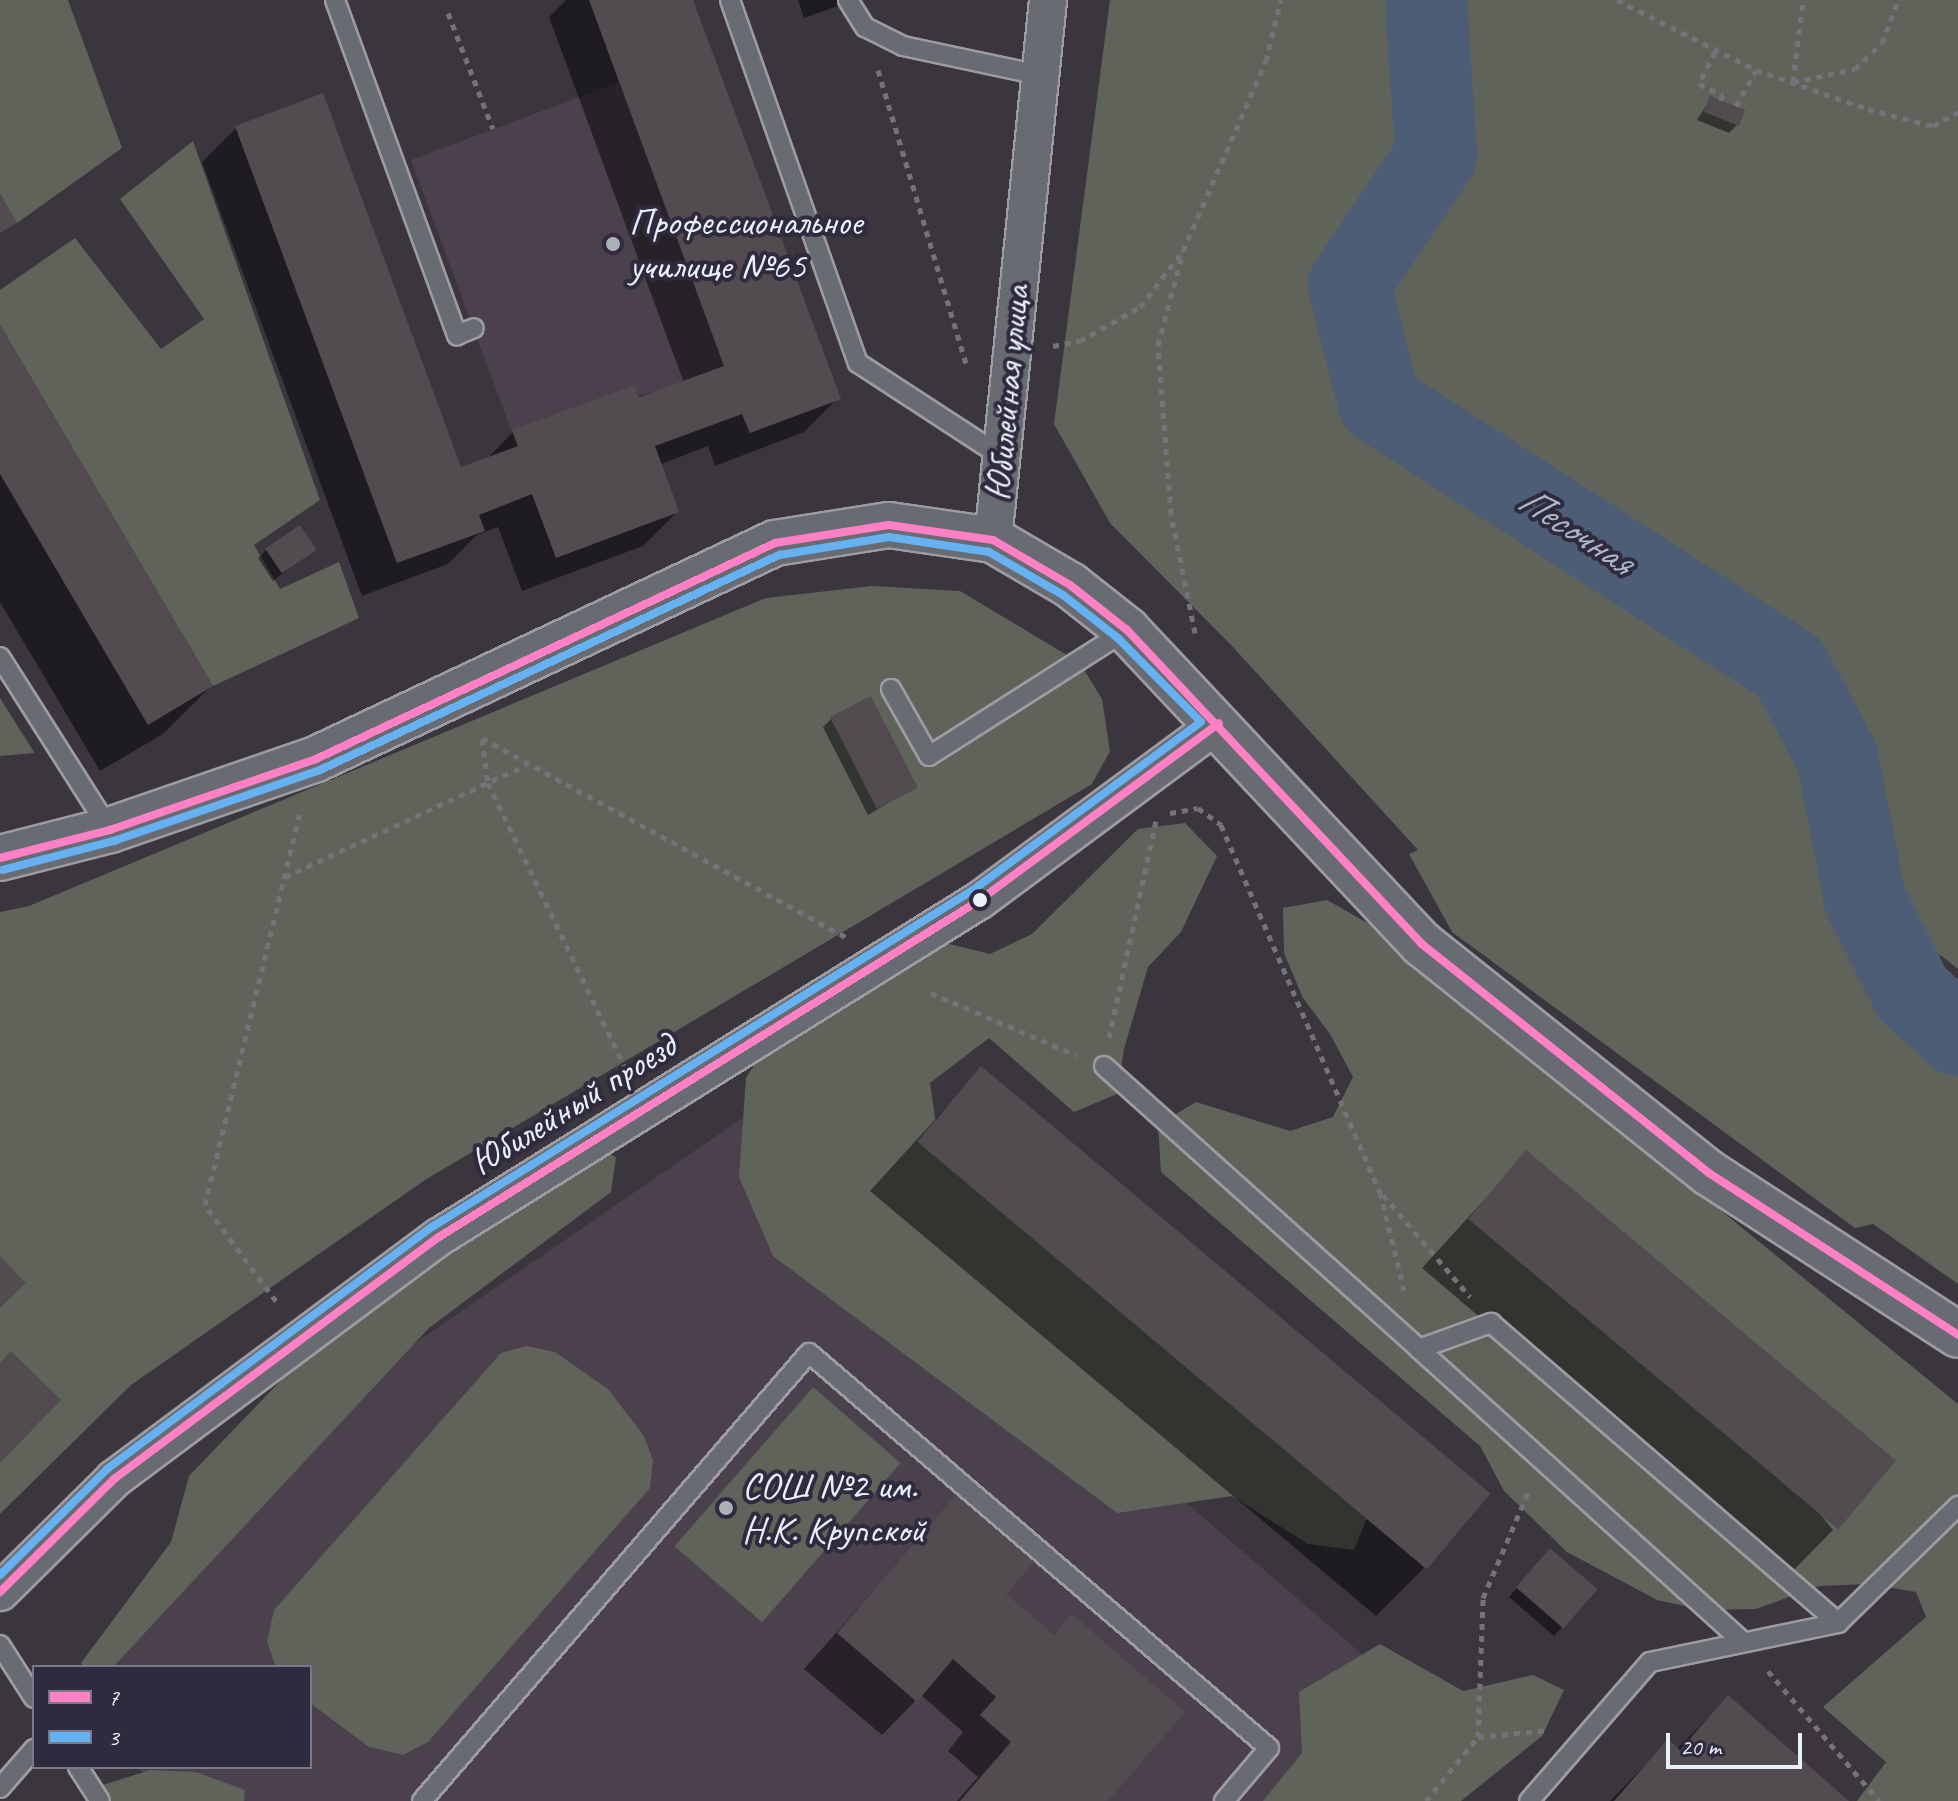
<!DOCTYPE html>
<meta charset="utf-8">
<style>
body{margin:0}
#map{position:relative;width:1958px;height:1801px;overflow:hidden;background:#3b363e;font-family:Caveat,sans-serif}
div>[style]{position:absolute}
[style*='--x']{left:calc(var(--x)*1px);top:calc(var(--y)*1px);width:calc(var(--w)*1px);rotate:calc(var(--a)*1deg)}
.built>*{inset:0;background:#4a414c}
.green>*{inset:0;background:#5f6359;transform-origin:0 0}
.shadow>*{inset:0;background:#0007}
.river>*{height:82px;margin:-41px;padding:0 41px;transform-origin:41px;border-radius:41px;background:#4d5d75}
.building>*{inset:0;background:#524c50;transform-origin:0 0}
.path>*{height:5px;margin-top:-2.5px;transform-origin:0;background:repeating-linear-gradient(90deg,#747379 0 6px,transparent 0 12px)}
.roads{filter:drop-shadow(2px 0 #9d9ca2) drop-shadow(-2px 0 #9d9ca2) drop-shadow(0 2px #9d9ca2) drop-shadow(0 -2px #9d9ca2)}
.lane>*{height:18px;margin:-9px;padding:0 9px;transform-origin:9px;border-radius:9px;background:#696b72}
.street>*{height:36px;margin:-18px;padding:0 18px;transform-origin:18px;border-radius:18px;background:#696b72}
.secondary>*{height:44px;margin:-22px;padding:0 22px;transform-origin:22px;border-radius:22px;background:#696b72}
.bus-1>*{height:8px;margin:-4px;padding:0 4px;transform-origin:4px;border-radius:4px;background:#ff80c5}
.bus-2>*{height:8px;margin:-4px;padding:0 4px;transform-origin:4px;border-radius:4px;background:#66b1f2}
.dots>*{width:22px;height:22px;translate:-50% -50%;box-sizing:border-box;border:4px solid #2f2a3d;border-radius:50%}
span{translate:-50% -50%;white-space:nowrap;text-align:center;line-height:1.15;-webkit-text-stroke:8px #2f2a3d;paint-order:stroke}
.poi-label{font-size:38px;color:#e8f1f8}
.left{translate:0 -50%;text-align:left}
.street-label{font-size:38px;color:#e8f1f8}
.water-label{font-size:40px;color:#abb7c6;font-style:italic}
.legend{position:absolute;left:32px;top:1665px;width:280px;height:104px;box-sizing:border-box;background:#2f2a3d;border:2px solid #797a88;margin:0;padding:10px 14px;list-style:none;font-size:24px;color:#e8f1f8}
.legend li{display:flex;align-items:center;gap:16px;height:40px}
.legend b{width:40px;border:2px solid #797a88}
.scale{position:absolute;left:1666px;top:1733px;width:136px;height:36px;box-sizing:border-box;border:4px solid #e8f1f8;border-top:0;padding-left:10px;font-size:24px;line-height:28px;white-space:nowrap;color:#e8f1f8;-webkit-text-stroke:6px #2f2a3d;paint-order:stroke}
</style>
<div id="map">
<div class="built">
<div style="clip-path:polygon(589px 0,693px 0,841px 399px,750px 433px,741px 414px,655px 446px,679px 512px,556px 558px,532px 494px,479px 515px,517px 446px,411px 160px,619px 82px)"></div>
<div style="clip-path:polygon(741px 1119px,1436px 1718px,1365px 1801px,158px 1801px,139px 1767px,310px 1767px,310px 1667px,111px 1667px,408px 1348px)"></div>
</div>
<div class="green">
<div style="clip-path:polygon(0 0,68px 0,122px 148px,17px 223px,0 194px)"></div>
<div style="clip-path:polygon(1110px 0,1958px 0,1958px 969px,1939px 954px,1958px 1029px,1958px 1284px,1873px 1224px,1855px 1228px,1452px 932px,1409px 854px,1418px 850px,1232px 646px,1110px 523px,1054px 424px)"></div>
<div style="clip-path:polygon(193px 141px,320px 500px,254px 545px,280px 589px,339px 562px,359px 618px,213px 686px,0 325px,0 290px,75px 238px,161px 349px,204px 319px,120px 199px)"></div>
<div style="clip-path:polygon(872px 586px,960px 591px,1080px 663px,1102px 699px,1110px 751px,1092px 784px,425px 1180px,131px 1385px,0 1514px,0 912px,29px 906px,766px 598px)"></div>
<div style="clip-path:polygon(0 698px,34px 752px,34px 753px,0 756px)"></div>
<div style="clip-path:polygon(1185px 823px,1217px 856px,1181px 932px,1148px 967px,1124px 1049px,1117px 1094px,1074px 1112px,989px 1038px,930px 1083px,939px 1145px,1369px 1513px,1354px 1550px,1308px 1544px,1232px 1496px,1117px 1513px,773px 1256px,739px 1177px,746px 1078px,773px 1035px,933px 940px,990px 954px,1032px 934px,1138px 829px)"></div>
<div style="clip-path:polygon(1327px 900px,1371px 925px,1958px 1404px,1958px 1801px,1857px 1801px,1886px 1762px,1823px 1707px,1926px 1617px,1916px 1592px,1868px 1584px,1820px 1586px,1756px 1609px,1703px 1610px,1657px 1600px,1567px 1552px,1504px 1491px,1480px 1446px,1161px 1172px,1158px 1125px,1196px 1102px,1290px 1131px,1333px 1117px,1353px 1077px,1330px 1034px,1303px 998px,1284px 953px,1283px 908px)"></div>
<div style="clip-path:polygon(593px 1146px,616px 1157px,611px 1192px,429px 1328px,113px 1667px,83px 1667px,81px 1663px,171px 1542px,189px 1476px,342px 1317px)"></div>
<div style="clip-path:polygon(527px 1346px,555px 1352px,608px 1389px,644px 1436px,653px 1460px,650px 1488px,428px 1742px,403px 1755px,369px 1747px,310px 1703px,310px 1667px,276px 1667px,267px 1642px,274px 1610px,501px 1353px)"></div>
<div style="left:813px;top:1387px;width:116px;height:211px;rotate:41deg"></div>
<div style="clip-path:polygon(1380px 1644px,1463px 1691px,1533px 1675px,1564px 1690px,1542px 1736px,1461px 1801px,1263px 1801px,1302px 1753px,1299px 1692px)"></div>
<div style="clip-path:polygon(150px 1770px,196px 1772px,245px 1790px,244px 1801px,85px 1801px,103px 1785px)"></div>
</div>
<div class="shadow">
<div style="clip-path:polygon(566px 0,690px 0,838px 398px,804px 432px,715px 466px,708px 446px,659px 465px,677px 512px,643px 546px,522px 591px,498px 527px,477px 535px,448px 564px,362px 596px,202px 162px,236px 128px,460px 470px,485px 461px,513px 432px,684px 383px,549px 17px)"></div>
<div style="clip-path:polygon(798px 0,855px 0,804px 18px)"></div>
<div style="clip-path:polygon(1711px 98px,1737px 125px,1729px 133px,1697px 120px)"></div>
<div style="clip-path:polygon(0 329px,211px 686px,163px 734px,100px 771px,0 602px)"></div>
<div style="clip-path:polygon(266px 550px,314px 550px,273px 581px,258px 558px)"></div>
<div style="clip-path:polygon(832px 718px,915px 787px,868px 815px,823px 727px)"></div>
<div style="clip-path:polygon(981px 1069px,1424px 1568px,1376px 1616px,870px 1191px)"></div>
<div style="clip-path:polygon(1527px 1153px,1833px 1530px,1786px 1578px,1422px 1268px)"></div>
<div style="clip-path:polygon(956px 1498px,1003px 1594px,1053px 1637px,1105px 1801px,957px 1801px,978px 1777px,948px 1751px,963px 1732px,921px 1695px,882px 1735px,804px 1669px)"></div>
<div style="clip-path:polygon(1542px 1559px,1596px 1589px,1554px 1636px,1509px 1597px)"></div>
<div style="clip-path:polygon(1728px 1698px,1846px 1801px,1610px 1801px,1668px 1742px,1676px 1750px)"></div>
</div>
<div class="river">
<div style="--x:1426;--y:0;--w:156;--a:86.3"></div>
<div style="--x:1436;--y:156;--w:156;--a:124"></div>
<div style="--x:1349;--y:285;--w:122;--a:75.7"></div>
<div style="--x:1379;--y:403;--w:489;--a:32.8"></div>
<div style="--x:1790;--y:668;--w:101;--a:62.2"></div>
<div style="--x:1837;--y:757;--w:146;--a:78.9"></div>
<div style="--x:1865;--y:900;--w:104;--a:63.2"></div>
<div style="--x:1912;--y:993;--w:62;--a:42.4"></div>
</div>
<div class="building">
<div style="clip-path:polygon(589px 0,693px 0,841px 399px,750px 433px,742px 414px,655px 446px,679px 512px,556px 558px,532px 494px,479px 515px,485px 531px,397px 563px,235px 126px,323px 93px,461px 467px,518px 446px,512px 430px,635px 385px,639px 397px,724px 366px)"></div>
<div style="left:1710px;top:96px;width:38px;height:17px;rotate:22deg"></div>
<div style="clip-path:polygon(0 194px,17px 223px,0 233px)"></div>
<div style="clip-path:polygon(0 325px,213px 686px,148px 725px,0 474px)"></div>
<div style="left:300px;top:525px;width:30px;height:42px;rotate:56deg"></div>
<div style="left:871px;top:696px;width:103px;height:46px;rotate:63deg"></div>
<div style="left:981px;top:1066px;width:665px;height:99px;rotate:40deg"></div>
<div style="left:1526px;top:1150px;width:483px;height:90px;rotate:40deg"></div>
<div style="clip-path:polygon(0 1256px,26px 1283px,0 1308px)"></div>
<div style="clip-path:polygon(11px 1351px,61px 1400px,0 1463px,0 1363px)"></div>
<div style="clip-path:polygon(956px 1495px,1034px 1562px,1006px 1594px,1054px 1635px,1072px 1614px,1185px 1712px,1108px 1801px,960px 1801px,1011px 1742px,980px 1715px,996px 1697px,953px 1659px,917px 1702px,837px 1633px)"></div>
<div style="left:1550px;top:1548px;width:63px;height:52px;rotate:41deg"></div>
<div style="clip-path:polygon(1728px 1695px,1762px 1725px,1849px 1801px,1614px 1801px,1668px 1739px,1680px 1750px)"></div>
</div>
<div class="path">
<div style="--x:1617;--y:0;--w:156;--a:26.7"></div>
<div style="--x:1756;--y:70;--w:119;--a:19.2"></div>
<div style="--x:1868;--y:109;--w:67;--a:14.7"></div>
<div style="--x:1933;--y:126;--w:29;--a:-29"></div>
<div style="--x:448;--y:13;--w:124;--a:68.8"></div>
<div style="--x:1715;--y:52;--w:36;--a:117"></div>
<div style="--x:1699;--y:84;--w:26;--a:25"></div>
<div style="--x:1723;--y:95;--w:6;--a:121"></div>
<div style="--x:878;--y:70;--w:310;--a:73.3"></div>
<div style="--x:1793;--y:82;--w:63;--a:-11.8"></div>
<div style="--x:1855;--y:69;--w:37;--a:-44"></div>
<div style="--x:1882;--y:43;--w:46;--a:-69.6"></div>
<div style="--x:1793;--y:82;--w:83;--a:-83"></div>
<div style="--x:1736;--y:106;--w:41;--a:-60.9"></div>
<div style="--x:1053;--y:346;--w:27;--a:-10"></div>
<div style="--x:1080;--y:341;--w:69;--a:-29.5"></div>
<div style="--x:1140;--y:307;--w:66;--a:-52.4"></div>
<div style="--x:1195;--y:633;--w:121;--a:-101.4"></div>
<div style="--x:1171;--y:514;--w:169;--a:-94.4"></div>
<div style="--x:1158;--y:345;--w:97;--a:-75.1"></div>
<div style="--x:1183;--y:251;--w:207;--a:-66.4"></div>
<div style="--x:1266;--y:61;--w:63;--a:-76.2"></div>
<div style="--x:482;--y:738;--w:415;--a:28.7"></div>
<div style="--x:482;--y:739;--w:44;--a:82.2"></div>
<div style="--x:488;--y:783;--w:321;--a:64.3"></div>
<div style="--x:1170;--y:813;--w:28;--a:-10"></div>
<div style="--x:1198;--y:808;--w:29;--a:36"></div>
<div style="--x:1221;--y:825;--w:400;--a:66.6"></div>
<div style="--x:1380;--y:1192;--w:101;--a:76.2"></div>
<div style="--x:285;--y:877;--w:266;--a:-24.9"></div>
<div style="--x:931;--y:993;--w:158;--a:23.2"></div>
<div style="--x:1109;--y:1038;--w:222;--a:-77.8"></div>
<div style="--x:1383;--y:1195;--w:134;--a:49.5"></div>
<div style="--x:276;--y:1301;--w:119;--a:-126.5"></div>
<div style="--x:205;--y:1205;--w:403;--a:-76.4"></div>
<div style="--x:1768;--y:1671;--w:171;--a:49.5"></div>
<div style="--x:1478;--y:1737;--w:71;--a:-5.6"></div>
<div style="--x:1426;--y:1801;--w:82;--a:-50.9"></div>
<div style="--x:1478;--y:1737;--w:139;--a:-87.9"></div>
<div style="--x:1483;--y:1598;--w:117;--a:-66.9"></div>
</div>
<div class="roads">
<div class="lane">
<div style="--x:335;--y:0;--w:357;--a:70"></div>
<div style="--x:457;--y:335;--w:18;--a:-22"></div>
<div style="--x:730;--y:0;--w:385;--a:70.6"></div>
<div style="--x:858;--y:363;--w:168;--a:33.1"></div>
<div style="--x:848;--y:0;--w:32;--a:58"></div>
<div style="--x:865;--y:27;--w:42;--a:26.6"></div>
<div style="--x:903;--y:46;--w:139;--a:12"></div>
<div style="--x:0;--y:657;--w:205;--a:57.6"></div>
<div style="--x:891;--y:689;--w:77;--a:60.4"></div>
<div style="--x:929;--y:756;--w:235;--a:-32.5"></div>
<div style="--x:1104;--y:1066;--w:423;--a:41.9"></div>
<div style="--x:1419;--y:1349;--w:77;--a:-19.9"></div>
<div style="--x:1491;--y:1323;--w:459;--a:40.8"></div>
<div style="--x:1419;--y:1349;--w:437;--a:42.1"></div>
<div style="--x:0;--y:1645;--w:63;--a:57.3"></div>
<div style="--x:78;--y:1767;--w:40;--a:57.1"></div>
<div style="--x:0;--y:1788;--w:52;--a:-48.9"></div>
<div style="--x:422;--y:1801;--w:592;--a:-49.18"></div>
<div style="--x:809;--y:1353;--w:606;--a:40.65"></div>
<div style="--x:1269;--y:1748;--w:70;--a:130.3"></div>
<div style="--x:1529;--y:1801;--w:184;--a:-49"></div>
<div style="--x:1650;--y:1662;--w:192;--a:-11.7"></div>
<div style="--x:1838;--y:1623;--w:168;--a:-44.3"></div>
</div>
<div class="street">
<div style="--x:993;--y:540;--w:543;--a:-84.18"></div>
<div style="--x:0;--y:1592;--w:161;--a:-44.7"></div>
<div style="--x:114;--y:1479;--w:405;--a:-36.7"></div>
<div style="--x:439;--y:1237;--w:637;--a:-31.92"></div>
<div style="--x:980;--y:900;--w:297;--a:-36.5"></div>
</div>
<div class="secondary">
<div style="--x:0;--y:858;--w:114;--a:-14.3"></div>
<div style="--x:110;--y:830;--w:218;--a:-19"></div>
<div style="--x:316;--y:759;--w:507;--a:-25.2"></div>
<div style="--x:775;--y:543;--w:115;--a:-9"></div>
<div style="--x:889;--y:525;--w:105;--a:8.2"></div>
<div style="--x:993;--y:540;--w:89;--a:30.3"></div>
<div style="--x:1070;--y:585;--w:73;--a:38.3"></div>
<div style="--x:1127;--y:630;--w:431;--a:46.8"></div>
<div style="--x:1422;--y:944;--w:367;--a:38.6"></div>
<div style="--x:1709;--y:1173;--w:297;--a:33"></div>
</div>
</div>
<div class="bus-1">
<div style="--x:0;--y:858;--w:114;--a:-14.3"></div>
<div style="--x:110;--y:830;--w:218;--a:-19"></div>
<div style="--x:316;--y:759;--w:507;--a:-25.2"></div>
<div style="--x:775;--y:543;--w:115;--a:-9"></div>
<div style="--x:889;--y:525;--w:105;--a:8.2"></div>
<div style="--x:993;--y:540;--w:89;--a:30.3"></div>
<div style="--x:1070;--y:585;--w:73;--a:38.3"></div>
<div style="--x:1127;--y:630;--w:431;--a:46.8"></div>
<div style="--x:1422;--y:944;--w:367;--a:38.6"></div>
<div style="--x:1709;--y:1173;--w:297;--a:33"></div>
<div style="--x:0;--y:1592;--w:161;--a:-44.7"></div>
<div style="--x:114;--y:1479;--w:405;--a:-36.7"></div>
<div style="--x:439;--y:1237;--w:637;--a:-31.92"></div>
<div style="--x:980;--y:900;--w:297;--a:-36.5"></div>
</div>
<div class="bus-2">
<div style="--x:0;--y:1575;--w:151;--a:-44.7"></div>
<div style="--x:107;--y:1469;--w:405;--a:-36.7"></div>
<div style="--x:432;--y:1227;--w:637;--a:-31.92"></div>
<div style="--x:973;--y:890;--w:283;--a:-36.4"></div>
<div style="--x:1201;--y:722;--w:117;--a:-134.7"></div>
<div style="--x:1119;--y:639;--w:71;--a:-141.8"></div>
<div style="--x:1063;--y:595;--w:86;--a:-149.8"></div>
<div style="--x:989;--y:552;--w:101;--a:-171.5"></div>
<div style="--x:889;--y:537;--w:111;--a:170.7"></div>
<div style="--x:779;--y:555;--w:507;--a:154.9"></div>
<div style="--x:320;--y:770;--w:218;--a:161"></div>
<div style="--x:114;--y:841;--w:115;--a:165.4"></div>
</div>
<div class="dots">
<div style="left:613px;top:244px;background:#abb0b7"></div>
<div style="left:980px;top:900px;background:#e8f1f8"></div>
<div style="left:726px;top:1508px;background:#abb0b7"></div>
</div>
<div class="poi-label">
<span class="left" style="left:629px;top:244px">Профессиональное<br>училище №65</span>
<span class="left" style="left:742px;top:1508px">СОШ №2 им.<br>Н.К. Крупской</span>
</div>
<div class="street-label">
<span style="left:1007px;top:393px;rotate:-85deg">Юбилейная улица</span>
<span style="left:573px;top:1104px;rotate:-32deg">Юбилейный проезд</span>
</div>
<div class="water-label">
<span style="left:1576px;top:530px;rotate:33deg">Песочная</span>
</div>
<ul class="legend">
<li><b style="height:10px;background:#ff80c5"></b>7</li>
<li><b style="height:10px;background:#66b1f2"></b>3</li>
</ul>
<div class="scale">20 m</div>
</div>
